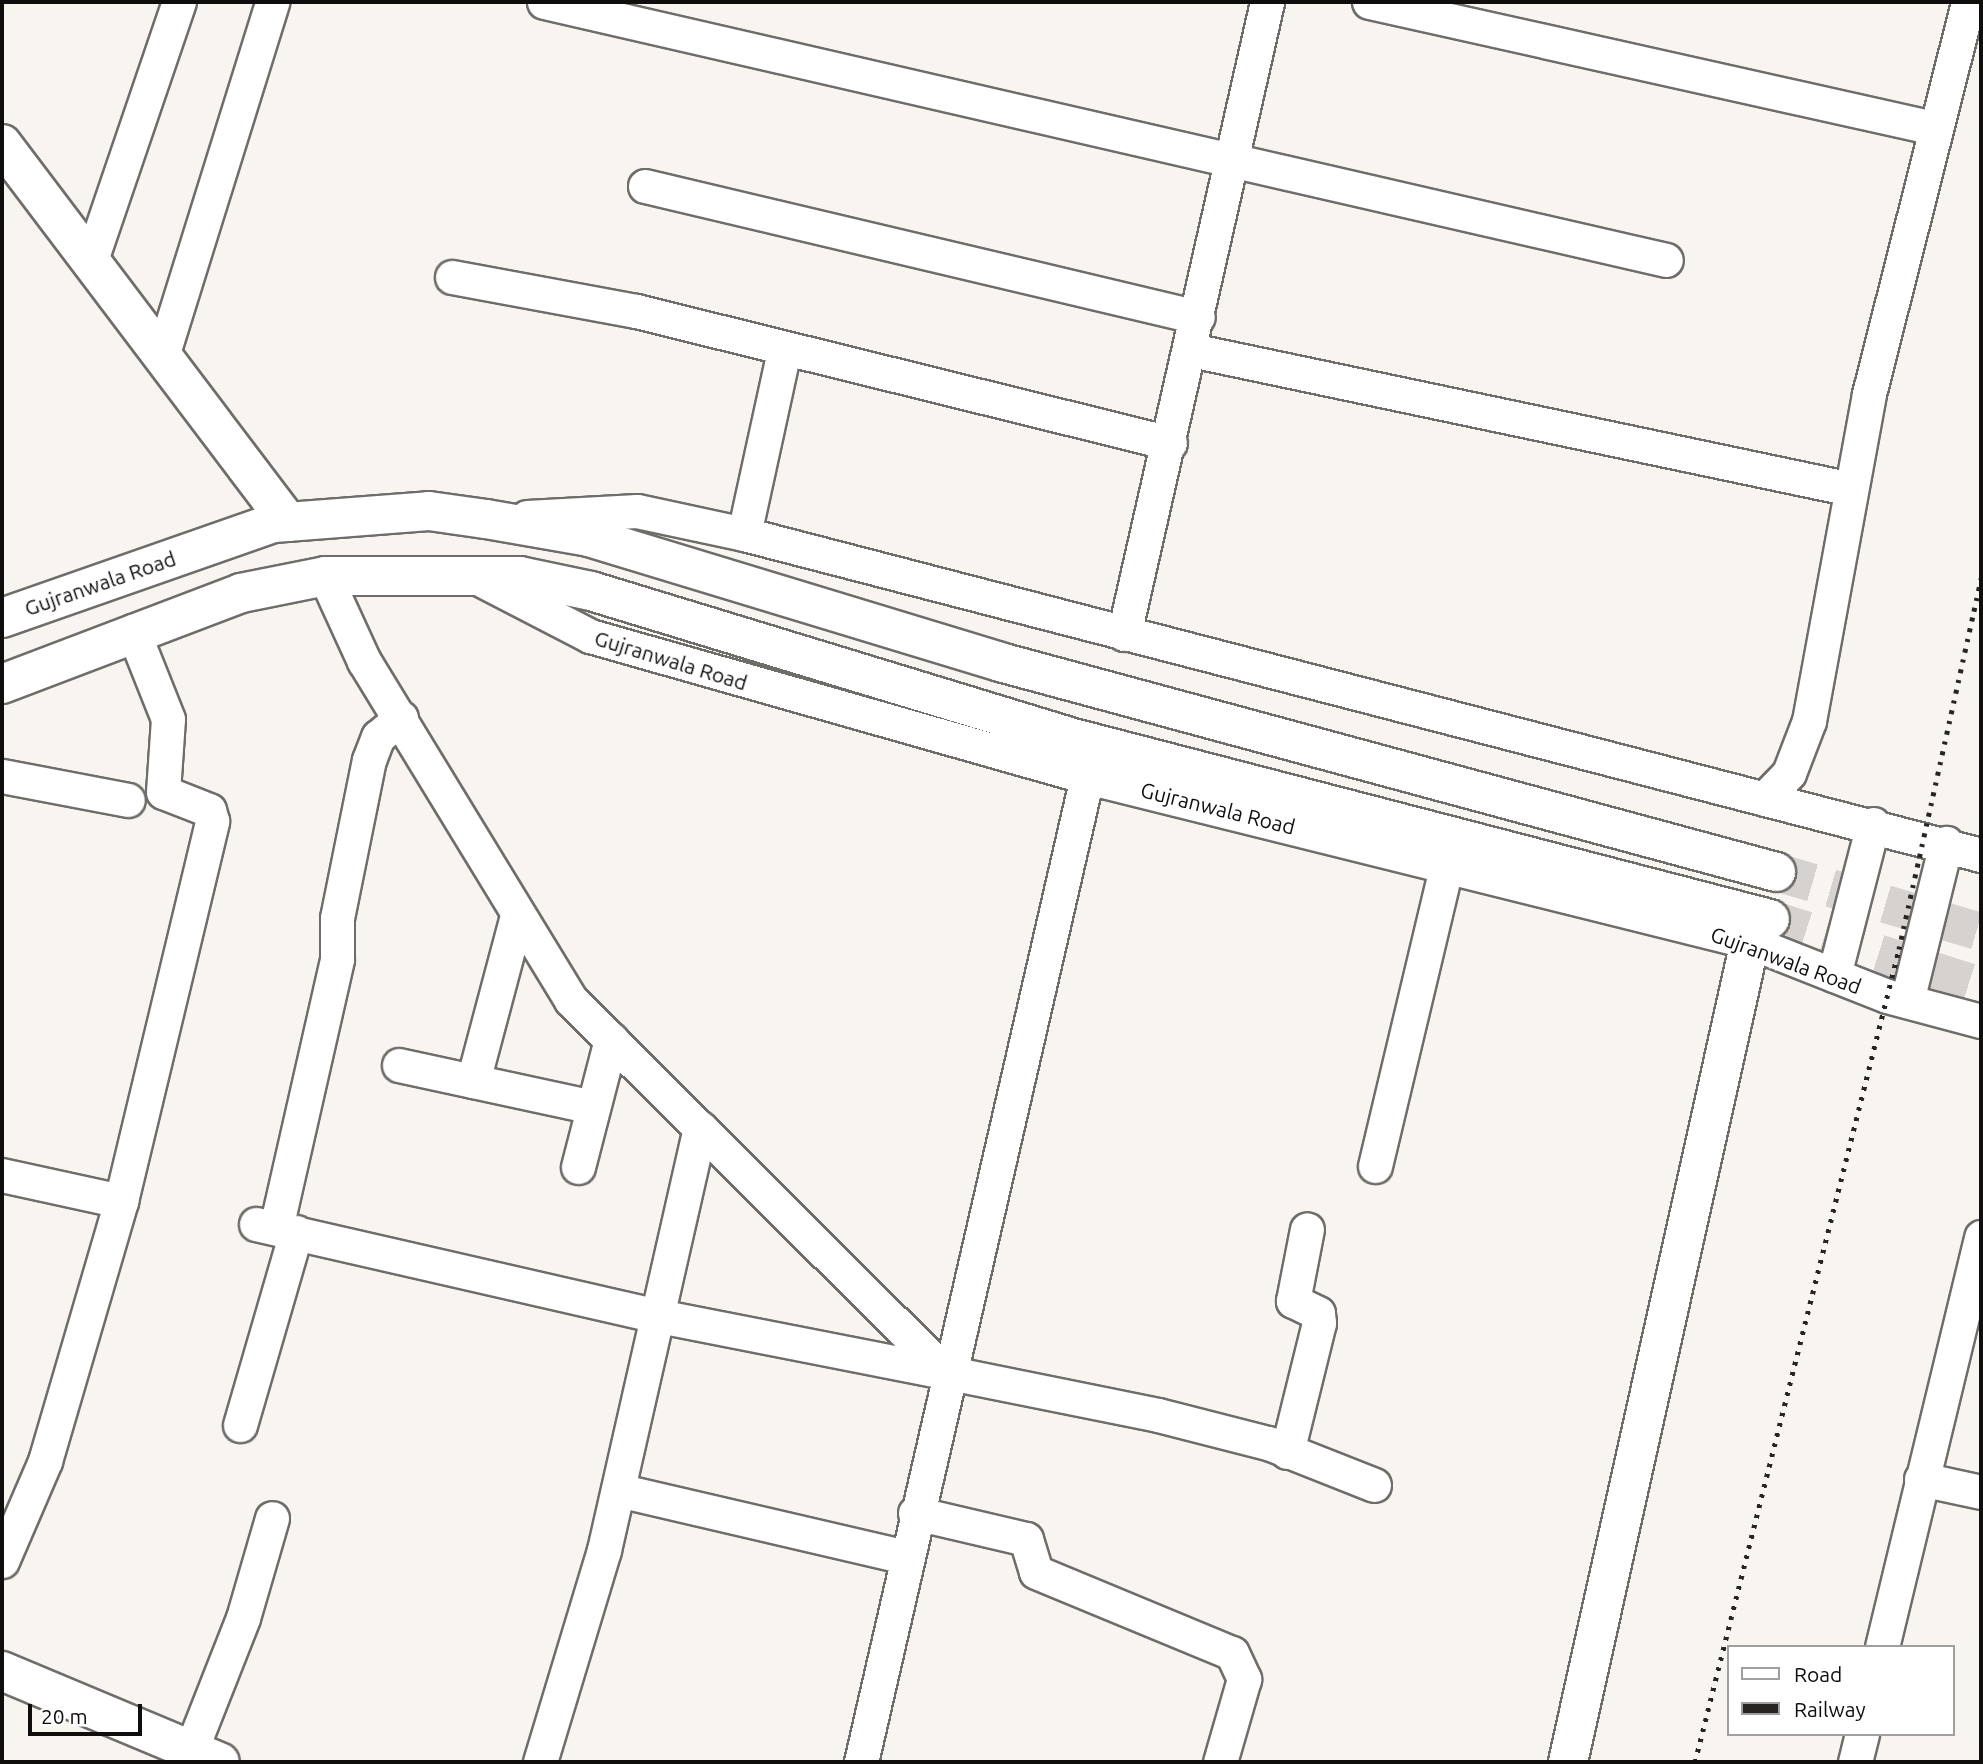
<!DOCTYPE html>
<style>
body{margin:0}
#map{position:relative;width:1983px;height:1764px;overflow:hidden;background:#f8f5f1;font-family:Ubuntu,sans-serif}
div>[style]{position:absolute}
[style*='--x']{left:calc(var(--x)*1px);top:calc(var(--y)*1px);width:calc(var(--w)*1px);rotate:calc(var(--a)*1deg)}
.highway-tunnel>*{height:38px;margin-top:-19px;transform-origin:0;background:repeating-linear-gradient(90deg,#d5d2cf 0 38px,transparent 0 57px)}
.roads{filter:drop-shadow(2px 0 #6f6d6a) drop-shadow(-2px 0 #6f6d6a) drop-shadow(0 2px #6f6d6a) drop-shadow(0 -2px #6f6d6a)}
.street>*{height:33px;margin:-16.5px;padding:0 16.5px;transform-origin:16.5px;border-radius:16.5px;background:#fff}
.secondary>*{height:38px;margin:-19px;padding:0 19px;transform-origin:19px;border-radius:19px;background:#fff}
.highway>*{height:38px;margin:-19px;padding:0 19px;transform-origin:19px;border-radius:19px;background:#fff}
.rail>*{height:5px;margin-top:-2.5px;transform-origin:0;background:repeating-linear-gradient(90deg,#272524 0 3.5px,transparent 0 10.5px)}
span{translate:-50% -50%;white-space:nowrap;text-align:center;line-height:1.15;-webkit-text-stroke:6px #fff;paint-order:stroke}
.street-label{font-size:21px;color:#0f0e0d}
.frame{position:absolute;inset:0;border:4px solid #0f0e0d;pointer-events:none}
.legend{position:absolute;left:1727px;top:1645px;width:228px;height:91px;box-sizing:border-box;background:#fff;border:2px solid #9f9f9e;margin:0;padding:9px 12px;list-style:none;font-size:21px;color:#0f0e0d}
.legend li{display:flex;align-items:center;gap:14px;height:35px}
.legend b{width:35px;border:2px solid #9f9f9e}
.scale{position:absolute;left:28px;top:1704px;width:114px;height:32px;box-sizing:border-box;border:4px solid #0f0e0d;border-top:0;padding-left:9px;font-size:21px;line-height:24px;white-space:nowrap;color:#0f0e0d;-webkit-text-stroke:5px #fff;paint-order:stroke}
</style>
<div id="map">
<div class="highway-tunnel">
<div style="--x:1776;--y:872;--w:214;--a:16.3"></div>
<div style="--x:1770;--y:919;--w:221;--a:17.6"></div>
</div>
<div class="roads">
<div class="street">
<div style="--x:544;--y:2;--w:1151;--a:12.95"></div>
<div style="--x:1369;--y:2;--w:579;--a:12.57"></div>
<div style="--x:645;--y:186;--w:568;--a:13.33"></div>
<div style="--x:91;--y:260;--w:273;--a:-71.2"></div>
<div style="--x:452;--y:277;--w:187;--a:10.5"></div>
<div style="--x:636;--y:311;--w:550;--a:13.88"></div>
<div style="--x:1191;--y:350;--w:674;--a:11.89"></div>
<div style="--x:163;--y:353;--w:368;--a:-72.7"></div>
<div style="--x:527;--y:517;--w:110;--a:-3.1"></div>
<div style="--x:637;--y:511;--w:109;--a:12.1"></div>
<div style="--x:744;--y:534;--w:1278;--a:14.55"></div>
<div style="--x:744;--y:534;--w:188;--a:-77.7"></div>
<div style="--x:470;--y:574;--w:135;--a:27.3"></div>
<div style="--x:590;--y:636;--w:517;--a:15.84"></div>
<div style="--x:1087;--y:777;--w:683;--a:13.98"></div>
<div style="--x:1750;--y:942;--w:147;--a:21.5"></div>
<div style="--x:1887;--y:996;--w:97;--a:14.9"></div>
<div style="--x:325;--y:576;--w:94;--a:65.4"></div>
<div style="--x:364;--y:661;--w:397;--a:58.6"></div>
<div style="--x:571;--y:1000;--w:528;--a:44.85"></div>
<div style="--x:945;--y:1372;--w:217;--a:11.4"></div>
<div style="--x:1158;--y:1415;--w:114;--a:14.3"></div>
<div style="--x:1268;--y:1443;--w:114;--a:21.6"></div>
<div style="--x:1124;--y:634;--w:648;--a:-77.25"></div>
<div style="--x:2;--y:776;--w:128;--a:10.8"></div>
<div style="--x:1764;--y:799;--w:36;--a:-46"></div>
<div style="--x:1789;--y:773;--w:56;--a:-69"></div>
<div style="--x:1809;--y:721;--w:332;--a:-79.6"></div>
<div style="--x:1869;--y:394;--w:404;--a:-75.8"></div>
<div style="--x:1834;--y:975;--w:156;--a:-75.5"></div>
<div style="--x:1907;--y:1001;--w:163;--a:-76.1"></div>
<div style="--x:399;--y:1065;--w:198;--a:12.2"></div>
<div style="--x:473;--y:1081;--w:171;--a:-75.1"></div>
<div style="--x:1375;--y:1166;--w:310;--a:-76.6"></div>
<div style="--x:578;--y:1167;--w:132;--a:-75.5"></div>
<div style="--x:2;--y:1175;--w:122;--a:12.3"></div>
<div style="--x:256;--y:1224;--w:413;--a:12.9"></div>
<div style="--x:659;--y:1316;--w:291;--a:11.1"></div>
<div style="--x:276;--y:1228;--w:276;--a:-77.2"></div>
<div style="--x:337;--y:959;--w:41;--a:-90"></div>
<div style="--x:337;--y:918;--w:161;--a:-78.6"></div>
<div style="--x:369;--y:760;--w:25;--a:-69"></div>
<div style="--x:378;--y:737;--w:30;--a:-40"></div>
<div style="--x:240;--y:1425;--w:201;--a:-73.8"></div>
<div style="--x:1287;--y:1452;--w:133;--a:-76.1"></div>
<div style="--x:1319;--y:1323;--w:10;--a:-96"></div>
<div style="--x:1318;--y:1313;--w:28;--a:-154"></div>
<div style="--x:1293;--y:1301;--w:73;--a:-79"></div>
<div style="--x:1921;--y:1479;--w:61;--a:12.2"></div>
<div style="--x:618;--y:1490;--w:295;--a:13.1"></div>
<div style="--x:915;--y:1513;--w:114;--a:13.2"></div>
<div style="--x:1026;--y:1539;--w:34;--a:73"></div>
<div style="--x:1036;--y:1572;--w:212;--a:22.5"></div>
<div style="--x:1232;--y:1653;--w:29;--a:65"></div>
<div style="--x:1244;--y:1679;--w:86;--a:106.1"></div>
<div style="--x:2;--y:1561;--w:109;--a:-66.7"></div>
<div style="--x:45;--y:1461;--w:271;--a:-73.7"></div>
<div style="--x:121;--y:1201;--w:391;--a:-76.5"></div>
<div style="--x:212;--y:821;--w:11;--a:-105"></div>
<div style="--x:209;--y:810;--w:49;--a:-158.6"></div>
<div style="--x:163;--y:792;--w:73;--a:-86.1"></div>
<div style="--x:168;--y:719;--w:95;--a:-111.7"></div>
<div style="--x:1882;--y:1647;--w:422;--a:-76.4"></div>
<div style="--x:191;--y:1750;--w:142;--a:-68.5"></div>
<div style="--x:243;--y:1618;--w:104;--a:-73.8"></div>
<div style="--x:540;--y:1762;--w:221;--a:-73.2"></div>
<div style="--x:604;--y:1550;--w:433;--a:-77.2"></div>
<div style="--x:861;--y:1762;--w:1011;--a:-77.08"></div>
<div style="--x:1855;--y:1762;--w:29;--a:-76"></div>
</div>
<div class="secondary">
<div style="--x:2;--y:144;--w:474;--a:52.9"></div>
<div style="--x:2;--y:1671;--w:236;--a:22.7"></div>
<div style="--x:1568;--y:1762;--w:840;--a:-77.49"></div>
</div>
<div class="highway">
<div style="--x:2;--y:618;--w:288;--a:-19.3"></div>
<div style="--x:274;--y:523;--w:155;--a:-4.4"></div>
<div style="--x:429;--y:511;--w:58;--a:8"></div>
<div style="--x:486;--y:519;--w:105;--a:9.9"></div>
<div style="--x:589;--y:537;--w:430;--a:16.9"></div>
<div style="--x:1000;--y:662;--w:804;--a:15.14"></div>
<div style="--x:2;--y:684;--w:256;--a:-20.8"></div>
<div style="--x:241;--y:593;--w:86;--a:-11.4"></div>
<div style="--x:325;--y:576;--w:195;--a:0"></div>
<div style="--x:520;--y:576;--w:73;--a:11.9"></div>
<div style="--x:591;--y:591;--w:504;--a:16.96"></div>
<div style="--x:1073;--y:738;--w:720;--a:14.56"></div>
</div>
</div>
<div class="rail">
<div style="--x:1695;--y:1762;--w:838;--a:-75.91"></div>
<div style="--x:1899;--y:949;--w:380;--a:-77.5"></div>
</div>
<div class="street-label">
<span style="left:100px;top:583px;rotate:-19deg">Gujranwala Road</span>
<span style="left:671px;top:660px;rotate:17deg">Gujranwala Road</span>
<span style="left:1218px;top:808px;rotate:14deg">Gujranwala Road</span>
<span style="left:1786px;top:960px;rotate:20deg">Gujranwala Road</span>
</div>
<div class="frame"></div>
<ul class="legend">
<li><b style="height:9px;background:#fff"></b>Road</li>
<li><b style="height:9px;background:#272524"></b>Railway</li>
</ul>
<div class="scale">20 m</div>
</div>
